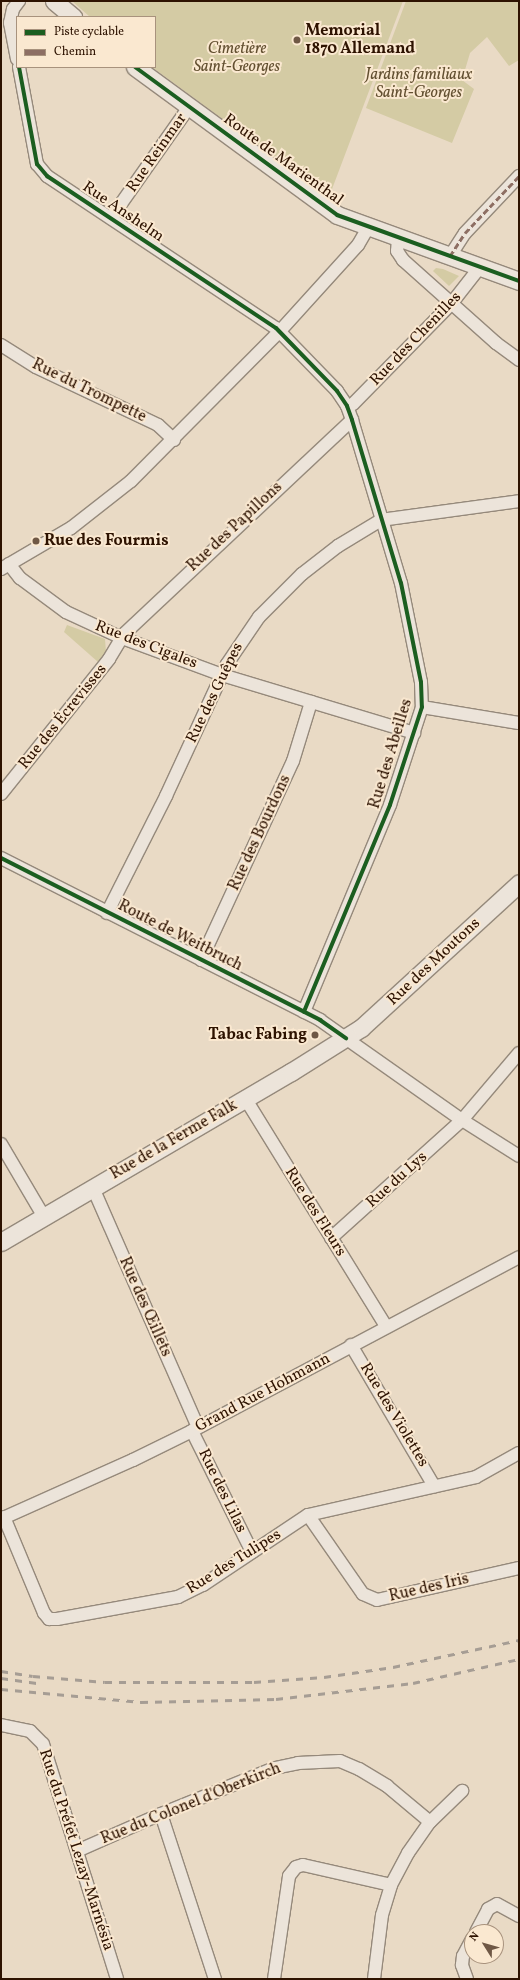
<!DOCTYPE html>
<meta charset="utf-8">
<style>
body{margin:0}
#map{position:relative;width:520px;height:1980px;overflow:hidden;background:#e9dac5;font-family:Vollkorn,serif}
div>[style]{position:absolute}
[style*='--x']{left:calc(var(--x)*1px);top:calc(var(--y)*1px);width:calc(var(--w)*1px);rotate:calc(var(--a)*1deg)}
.green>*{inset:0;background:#d4cba4}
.roads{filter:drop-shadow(1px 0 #95897b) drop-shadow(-1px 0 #95897b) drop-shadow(0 1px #95897b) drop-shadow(0 -1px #95897b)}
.street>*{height:12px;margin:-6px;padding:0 6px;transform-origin:6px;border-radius:6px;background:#ece4da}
.secondary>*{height:17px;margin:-8.5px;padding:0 8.5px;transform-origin:8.5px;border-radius:8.5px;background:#ece4da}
.rail>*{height:3px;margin-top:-1.5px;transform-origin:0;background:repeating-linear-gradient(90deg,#a69d94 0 7px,transparent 0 14px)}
.quiet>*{height:3px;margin-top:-1.5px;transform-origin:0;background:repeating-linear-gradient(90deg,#8d6e63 0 6px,transparent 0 9px)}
.cycleway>*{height:4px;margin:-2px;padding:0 2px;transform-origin:2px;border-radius:2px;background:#1b5e20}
.dots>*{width:11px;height:11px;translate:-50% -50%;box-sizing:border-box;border:2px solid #fae8d0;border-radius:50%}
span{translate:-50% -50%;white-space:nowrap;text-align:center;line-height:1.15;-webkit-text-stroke:4px #fae8d0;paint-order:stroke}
.poi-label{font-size:16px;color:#2d1200;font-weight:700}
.left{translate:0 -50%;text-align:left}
.right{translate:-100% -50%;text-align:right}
.park-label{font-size:16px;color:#624f30;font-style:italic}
.street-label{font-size:16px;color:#2d1200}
.frame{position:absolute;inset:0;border:2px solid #2d1200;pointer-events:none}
.legend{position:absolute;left:16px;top:16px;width:140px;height:52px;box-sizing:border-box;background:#fae8d0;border:1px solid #a8927d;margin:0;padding:5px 7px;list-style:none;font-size:12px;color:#2d1200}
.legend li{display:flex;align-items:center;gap:8px;height:20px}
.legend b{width:20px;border:1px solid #a8927d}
.north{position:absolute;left:464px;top:1924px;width:40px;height:40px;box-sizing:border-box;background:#fae8d0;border:1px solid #a8927d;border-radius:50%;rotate:307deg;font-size:11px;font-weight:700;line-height:16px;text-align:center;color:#2d1200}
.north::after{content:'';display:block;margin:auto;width:14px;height:18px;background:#6f5845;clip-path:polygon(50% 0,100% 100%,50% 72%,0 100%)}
</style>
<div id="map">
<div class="green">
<div style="clip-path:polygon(72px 1px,403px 1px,329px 197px,152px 67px,155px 67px,155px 17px,90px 17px)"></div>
<div style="clip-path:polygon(406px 1px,519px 1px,519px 60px,509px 66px,487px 37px,470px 53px,462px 80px,474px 89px,452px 143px,366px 108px)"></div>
<div style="clip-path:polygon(436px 268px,443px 269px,459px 276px,449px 286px,433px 271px)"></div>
<div style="clip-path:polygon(67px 625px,105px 639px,106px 652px,98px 662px,64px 632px)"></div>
</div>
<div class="roads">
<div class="street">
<div style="--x:17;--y:59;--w:37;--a:-101"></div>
<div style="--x:10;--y:23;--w:14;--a:-78"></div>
<div style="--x:13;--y:9;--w:10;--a:-53"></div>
<div style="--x:19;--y:67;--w:99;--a:79.5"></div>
<div style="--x:37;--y:164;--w:16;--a:50"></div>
<div style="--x:47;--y:176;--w:275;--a:33.6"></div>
<div style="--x:276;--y:328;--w:88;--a:45.9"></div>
<div style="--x:337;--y:391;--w:18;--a:56"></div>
<div style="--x:347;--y:406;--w:15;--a:70"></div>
<div style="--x:352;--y:420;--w:170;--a:73.3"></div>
<div style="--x:401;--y:583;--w:101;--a:78.6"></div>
<div style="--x:421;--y:682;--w:25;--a:88"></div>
<div style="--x:422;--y:707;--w:103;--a:108.1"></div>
<div style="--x:390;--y:805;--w:224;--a:112.6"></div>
<div style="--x:111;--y:218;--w:136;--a:-54.9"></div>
<div style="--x:398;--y:238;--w:13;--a:94"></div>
<div style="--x:397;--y:251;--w:11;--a:56"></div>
<div style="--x:403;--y:260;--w:125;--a:41.7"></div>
<div style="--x:496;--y:343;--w:29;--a:36"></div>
<div style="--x:450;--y:256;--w:27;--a:-57"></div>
<div style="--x:465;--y:233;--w:79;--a:-46.5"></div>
<div style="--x:1;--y:345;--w:41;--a:32.2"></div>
<div style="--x:36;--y:367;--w:135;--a:25.4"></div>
<div style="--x:158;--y:425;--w:22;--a:43"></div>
<div style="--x:347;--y:406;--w:6;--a:-18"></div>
<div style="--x:353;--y:404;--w:140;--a:-45.6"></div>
<div style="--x:451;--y:304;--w:47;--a:-51.9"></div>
<div style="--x:9;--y:564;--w:18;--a:52"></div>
<div style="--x:20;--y:578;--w:57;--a:36.5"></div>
<div style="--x:66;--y:612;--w:62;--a:24.9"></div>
<div style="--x:122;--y:638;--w:107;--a:20.3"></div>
<div style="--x:222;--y:675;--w:201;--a:16.8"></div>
<div style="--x:1;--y:569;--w:81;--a:-30.4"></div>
<div style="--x:71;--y:528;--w:76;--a:-38.1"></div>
<div style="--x:131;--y:481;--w:211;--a:-45.2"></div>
<div style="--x:280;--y:331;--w:116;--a:-47.8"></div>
<div style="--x:358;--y:245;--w:20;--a:-60"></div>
<div style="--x:422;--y:707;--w:98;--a:9.4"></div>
<div style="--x:1;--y:794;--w:173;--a:-51.3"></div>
<div style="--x:109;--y:659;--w:29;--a:-59"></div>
<div style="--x:124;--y:634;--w:313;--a:-43.2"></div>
<div style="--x:1;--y:858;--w:358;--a:26.9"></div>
<div style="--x:320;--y:1020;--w:174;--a:35.2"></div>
<div style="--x:462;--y:1120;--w:67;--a:32.3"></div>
<div style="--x:107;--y:913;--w:131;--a:-63.2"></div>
<div style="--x:166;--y:796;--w:145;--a:-65.2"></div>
<div style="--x:227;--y:664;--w:57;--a:-55.8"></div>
<div style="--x:259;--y:617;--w:61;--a:-45"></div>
<div style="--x:302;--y:574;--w:46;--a:-37.9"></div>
<div style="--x:338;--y:546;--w:50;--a:-31.2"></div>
<div style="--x:381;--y:520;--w:139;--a:-7.8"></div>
<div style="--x:201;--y:960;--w:219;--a:-65.2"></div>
<div style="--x:293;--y:761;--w:62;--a:-73"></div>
<div style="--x:245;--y:1098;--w:267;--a:58.3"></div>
<div style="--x:1;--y:1144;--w:85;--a:59.5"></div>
<div style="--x:93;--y:1188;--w:261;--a:66.3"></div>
<div style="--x:331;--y:1238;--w:176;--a:-42"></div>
<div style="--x:462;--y:1120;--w:88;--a:-49.6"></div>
<div style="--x:351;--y:1345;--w:164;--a:59.5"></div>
<div style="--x:192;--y:1431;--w:135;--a:63.6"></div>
<div style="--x:308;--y:1515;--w:96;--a:55.2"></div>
<div style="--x:363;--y:1594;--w:15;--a:23"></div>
<div style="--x:377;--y:1600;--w:146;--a:-12.7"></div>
<div style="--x:4;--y:1517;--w:104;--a:67.4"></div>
<div style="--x:44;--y:1613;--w:8;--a:50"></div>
<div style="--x:49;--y:1619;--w:8;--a:0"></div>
<div style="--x:57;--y:1619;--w:123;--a:-10.3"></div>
<div style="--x:178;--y:1597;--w:28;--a:-26"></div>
<div style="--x:203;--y:1585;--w:126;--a:-33.7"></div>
<div style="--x:308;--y:1515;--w:172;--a:-12.7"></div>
<div style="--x:476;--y:1477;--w:49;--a:-29.2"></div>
<div style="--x:1;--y:1519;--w:145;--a:-24.1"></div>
<div style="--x:133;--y:1460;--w:66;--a:-26.2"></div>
<div style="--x:192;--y:1431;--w:370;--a:-28"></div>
<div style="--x:1;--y:1725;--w:30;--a:12"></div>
<div style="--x:30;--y:1731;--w:18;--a:45"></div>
<div style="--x:43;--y:1744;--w:246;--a:72.5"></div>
<div style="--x:161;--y:1814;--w:174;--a:71.9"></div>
<div style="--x:77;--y:1851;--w:92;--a:-23.8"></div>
<div style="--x:161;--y:1814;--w:123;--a:-22"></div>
<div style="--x:275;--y:1768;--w:24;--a:-12"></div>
<div style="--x:298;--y:1763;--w:42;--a:-2.7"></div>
<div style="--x:340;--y:1761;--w:21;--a:23"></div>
<div style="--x:359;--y:1769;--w:33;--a:31"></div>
<div style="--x:387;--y:1786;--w:56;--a:39.9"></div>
<div style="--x:476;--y:1932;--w:26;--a:-62"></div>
<div style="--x:488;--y:1909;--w:10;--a:-29"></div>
<div style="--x:497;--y:1904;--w:25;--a:29"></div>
<div style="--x:274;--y:1979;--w:104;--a:-81.7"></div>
<div style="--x:289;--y:1876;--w:11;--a:-52"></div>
<div style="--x:296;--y:1867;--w:7;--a:-16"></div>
<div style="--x:303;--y:1865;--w:90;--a:12.8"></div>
<div style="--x:374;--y:1979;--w:64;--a:-82.9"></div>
<div style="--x:382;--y:1915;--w:31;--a:-73"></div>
<div style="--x:391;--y:1885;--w:36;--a:-62"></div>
<div style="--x:408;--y:1853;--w:38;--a:-55"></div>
<div style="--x:430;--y:1822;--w:45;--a:-44.1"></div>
<div style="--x:467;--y:1979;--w:15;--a:-110"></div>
<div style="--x:462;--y:1965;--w:9;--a:-84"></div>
<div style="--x:463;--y:1956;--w:19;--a:-62"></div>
</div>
<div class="secondary">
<div style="--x:54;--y:1;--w:25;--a:40"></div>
<div style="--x:135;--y:67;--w:250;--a:36.2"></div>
<div style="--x:337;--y:215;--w:194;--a:19.9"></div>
<div style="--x:1;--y:1242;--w:336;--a:-30.4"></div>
<div style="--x:291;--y:1072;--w:83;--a:-32.2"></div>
<div style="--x:361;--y:1028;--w:214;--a:-42.5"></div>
</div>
</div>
<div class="rail">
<div style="--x:1;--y:1671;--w:32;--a:9"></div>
<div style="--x:33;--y:1676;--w:72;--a:4.8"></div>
<div style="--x:105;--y:1682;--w:149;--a:0"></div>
<div style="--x:254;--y:1682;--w:70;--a:-4.1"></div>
<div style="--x:324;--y:1677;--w:70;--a:-8.2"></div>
<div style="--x:393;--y:1667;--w:129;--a:-12.1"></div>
<div style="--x:1;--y:1678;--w:36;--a:8"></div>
<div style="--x:1;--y:1689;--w:141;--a:5.3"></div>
<div style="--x:141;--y:1702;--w:135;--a:-1.3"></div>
<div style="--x:276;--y:1699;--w:138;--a:-6.7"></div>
<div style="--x:413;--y:1683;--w:109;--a:-12.8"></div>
</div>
<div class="quiet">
<div style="--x:450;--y:256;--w:27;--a:-57"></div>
<div style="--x:465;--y:233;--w:79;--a:-46.5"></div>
</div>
<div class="cycleway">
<div style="--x:19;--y:67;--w:99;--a:79.5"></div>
<div style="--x:37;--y:164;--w:16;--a:50"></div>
<div style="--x:47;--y:176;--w:275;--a:33.6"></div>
<div style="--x:276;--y:328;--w:88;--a:45.9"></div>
<div style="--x:337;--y:391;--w:18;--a:56"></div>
<div style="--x:347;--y:406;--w:15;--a:70"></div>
<div style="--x:352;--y:420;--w:170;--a:73.3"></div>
<div style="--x:401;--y:583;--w:101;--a:78.6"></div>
<div style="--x:421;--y:682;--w:25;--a:88"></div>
<div style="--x:422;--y:707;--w:103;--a:108.1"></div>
<div style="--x:390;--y:805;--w:224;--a:112.6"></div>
<div style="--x:135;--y:67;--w:250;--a:36.2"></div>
<div style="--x:337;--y:215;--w:194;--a:19.9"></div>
<div style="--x:1;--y:858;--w:358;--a:26.9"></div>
<div style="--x:320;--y:1020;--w:32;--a:35"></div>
</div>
<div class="dots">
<div style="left:297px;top:40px;background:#6f5845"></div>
<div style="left:36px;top:541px;background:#6f5845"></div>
<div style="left:315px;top:1035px;background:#6f5845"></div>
</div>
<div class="poi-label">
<span class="left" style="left:305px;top:40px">Memorial<br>1870 Allemand</span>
<span class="left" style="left:44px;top:541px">Rue des Fourmis</span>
<span class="right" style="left:307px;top:1035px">Tabac Fabing</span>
</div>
<div class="park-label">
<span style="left:237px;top:58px">Cimetière<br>Saint-Georges</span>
<span style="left:419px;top:84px">Jardins familiaux<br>Saint-Georges</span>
</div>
<div class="street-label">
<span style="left:157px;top:153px;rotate:-55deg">Rue Reinmar</span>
<span style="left:283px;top:160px;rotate:36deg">Route de Marienthal</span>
<span style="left:123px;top:212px;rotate:34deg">Rue Anshelm</span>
<span style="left:416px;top:339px;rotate:-46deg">Rue des Chenilles</span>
<span style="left:89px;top:391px;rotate:26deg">Rue du Trompette</span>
<span style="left:235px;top:527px;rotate:-43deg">Rue des Papillons</span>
<span style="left:146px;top:645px;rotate:21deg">Rue des Cigales</span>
<span style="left:215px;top:693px;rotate:-64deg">Rue des Guêpes</span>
<span style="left:63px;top:717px;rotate:-51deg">Rue des Écrevisses</span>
<span style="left:391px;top:754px;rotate:-73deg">Rue des Abeilles</span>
<span style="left:260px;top:833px;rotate:-65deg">Rue des Bourdons</span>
<span style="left:180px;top:936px;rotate:27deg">Route de Weitbruch</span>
<span style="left:434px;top:962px;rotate:-43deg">Rue des Moutons</span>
<span style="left:174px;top:1140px;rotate:-30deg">Rue de la Ferme Falk</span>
<span style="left:397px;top:1180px;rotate:-42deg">Rue du Lys</span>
<span style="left:315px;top:1212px;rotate:58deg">Rue des Fleurs</span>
<span style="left:145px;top:1307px;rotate:66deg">Rue des Œillets</span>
<span style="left:263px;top:1393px;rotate:-28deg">Grand Rue Hohmann</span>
<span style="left:394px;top:1415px;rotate:59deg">Rue des Violettes</span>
<span style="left:222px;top:1491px;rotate:64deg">Rue des Lilas</span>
<span style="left:234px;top:1562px;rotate:-32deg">Rue des Tulipes</span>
<span style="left:429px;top:1588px;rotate:-13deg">Rue des Iris</span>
<span style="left:191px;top:1804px;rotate:-22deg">Rue du Colonel d'Oberkirch</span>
<span style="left:76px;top:1850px;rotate:72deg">Rue du Préfet Lezay-Marnésia</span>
</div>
<div class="frame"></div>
<ul class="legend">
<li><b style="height:5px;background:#1b5e20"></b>Piste cyclable</li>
<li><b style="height:5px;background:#8d6e63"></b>Chemin</li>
</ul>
<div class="north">N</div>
</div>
